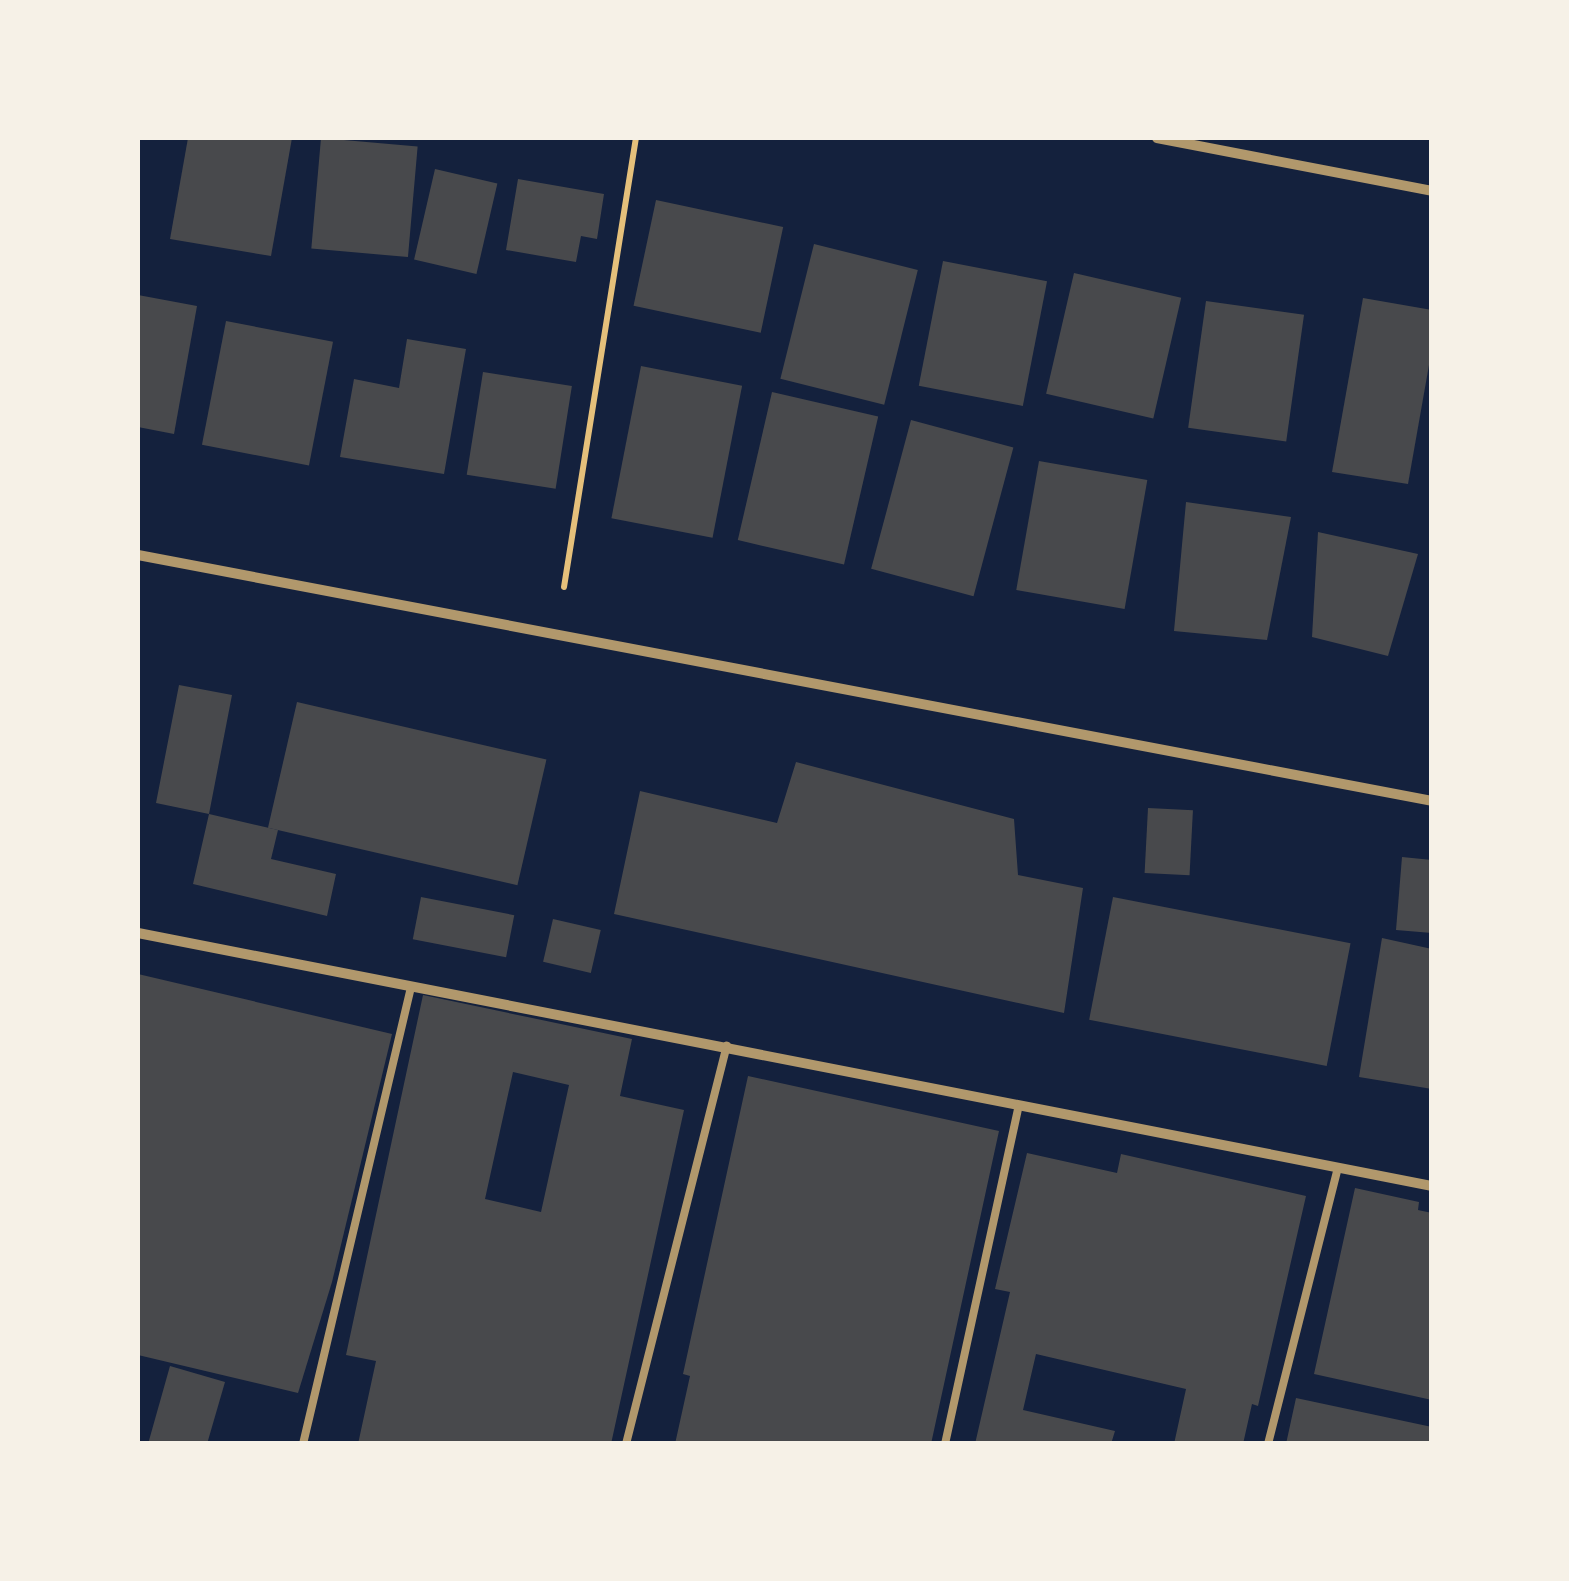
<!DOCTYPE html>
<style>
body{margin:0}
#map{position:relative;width:1569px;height:1581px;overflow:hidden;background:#14213d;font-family:Barlow,sans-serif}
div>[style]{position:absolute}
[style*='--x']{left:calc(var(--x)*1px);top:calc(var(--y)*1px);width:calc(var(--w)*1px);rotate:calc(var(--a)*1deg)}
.building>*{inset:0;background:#48494c;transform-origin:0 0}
.path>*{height:6px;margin:-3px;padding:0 3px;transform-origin:3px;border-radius:3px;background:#e5c07b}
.service>*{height:8px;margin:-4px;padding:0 4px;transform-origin:4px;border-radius:4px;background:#b1986c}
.minor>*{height:10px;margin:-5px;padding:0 5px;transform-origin:5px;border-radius:5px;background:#b1986c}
span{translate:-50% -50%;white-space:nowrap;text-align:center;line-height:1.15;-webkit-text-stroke:9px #f6f1e7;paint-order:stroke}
.frame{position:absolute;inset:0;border:140px solid #f6f1e7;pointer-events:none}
</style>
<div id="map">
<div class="building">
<div style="clip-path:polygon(188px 138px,292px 138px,271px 256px,170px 239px)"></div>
<div style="left:321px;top:138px;width:97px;height:111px;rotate:5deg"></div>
<div style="left:435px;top:169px;width:64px;height:93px;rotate:13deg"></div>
<div style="clip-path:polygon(518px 179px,604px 194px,597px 239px,581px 236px,576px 262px,506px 250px)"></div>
<div style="left:656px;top:200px;width:130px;height:108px;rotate:12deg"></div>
<div style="left:814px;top:244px;width:107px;height:139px;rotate:14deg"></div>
<div style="left:943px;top:261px;width:106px;height:127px;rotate:11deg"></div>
<div style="left:1074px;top:273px;width:110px;height:124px;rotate:13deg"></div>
<div style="clip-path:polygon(138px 295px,197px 306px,174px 434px,138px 427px)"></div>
<div style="clip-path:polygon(1363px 298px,1432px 310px,1432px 348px,1408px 484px,1332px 472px)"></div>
<div style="left:1206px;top:301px;width:99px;height:128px;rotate:8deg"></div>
<div style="left:226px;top:321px;width:109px;height:126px;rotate:11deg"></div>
<div style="clip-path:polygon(407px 339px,466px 349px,444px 474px,340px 457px,354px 379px,399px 388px)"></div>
<div style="left:641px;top:366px;width:103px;height:155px;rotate:11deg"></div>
<div style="left:483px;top:372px;width:90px;height:104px;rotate:9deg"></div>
<div style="left:772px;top:392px;width:109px;height:152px;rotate:13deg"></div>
<div style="left:911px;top:420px;width:106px;height:154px;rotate:15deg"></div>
<div style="left:1039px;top:461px;width:110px;height:131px;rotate:10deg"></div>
<div style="clip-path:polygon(1186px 502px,1291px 517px,1267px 640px,1174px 631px)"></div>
<div style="clip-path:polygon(1318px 532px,1418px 554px,1388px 656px,1312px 637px)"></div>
<div style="clip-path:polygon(179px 685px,232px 695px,209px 814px,278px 830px,271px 859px,336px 874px,327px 916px,193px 884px,209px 814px,156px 803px)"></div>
<div style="left:297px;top:702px;width:256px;height:129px;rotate:13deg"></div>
<div style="clip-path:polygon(796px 762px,1014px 819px,1018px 875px,1083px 888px,1064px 1013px,614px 914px,640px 791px,777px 823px)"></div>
<div style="left:1148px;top:808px;width:45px;height:65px;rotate:3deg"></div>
<div style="clip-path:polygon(1402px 857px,1432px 860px,1432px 933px,1396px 930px)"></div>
<div style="left:421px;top:897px;width:95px;height:43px;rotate:11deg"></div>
<div style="left:1113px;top:897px;width:242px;height:125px;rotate:11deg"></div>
<div style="left:553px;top:919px;width:49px;height:44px;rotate:13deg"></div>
<div style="clip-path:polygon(1382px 938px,1432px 949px,1432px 1089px,1359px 1077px)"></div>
<div style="clip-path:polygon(138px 974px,392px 1034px,332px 1282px,298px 1393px,138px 1355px)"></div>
<div style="clip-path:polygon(evenodd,423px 995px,632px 1039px,620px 1096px,684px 1110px,611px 1444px,358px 1444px,376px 1361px,346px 1355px,423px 995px,513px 1072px,569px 1085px,541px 1212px,485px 1199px,513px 1072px)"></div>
<div style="clip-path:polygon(748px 1076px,999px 1131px,931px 1444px,675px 1444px,690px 1376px,683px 1374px)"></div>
<div style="clip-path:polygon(1027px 1153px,1117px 1173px,1121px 1154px,1306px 1196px,1258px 1406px,1252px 1404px,1243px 1444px,1174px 1444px,1186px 1389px,1036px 1354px,1023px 1410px,1115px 1431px,1111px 1444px,975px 1444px,1010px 1292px,995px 1289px)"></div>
<div style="clip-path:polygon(1355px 1188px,1419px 1202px,1418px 1210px,1432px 1213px,1432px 1400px,1314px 1374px)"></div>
<div style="clip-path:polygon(170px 1366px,225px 1382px,207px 1444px,148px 1444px)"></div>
<div style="clip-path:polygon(1296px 1398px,1432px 1427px,1432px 1444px,1286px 1444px)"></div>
</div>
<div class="path">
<div style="--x:564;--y:587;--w:455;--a:-80.9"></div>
</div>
<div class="service">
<div style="--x:303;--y:1444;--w:469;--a:-76.7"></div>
<div style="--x:626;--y:1444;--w:411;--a:-75.8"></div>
<div style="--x:945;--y:1444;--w:347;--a:-77.7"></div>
<div style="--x:1268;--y:1444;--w:285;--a:-75.8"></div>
</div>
<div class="minor">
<div style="--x:1157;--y:138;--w:280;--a:10.9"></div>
<div style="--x:138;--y:555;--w:1317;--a:10.76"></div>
<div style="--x:138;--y:933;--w:1319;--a:11.06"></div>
</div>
<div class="frame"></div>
</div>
